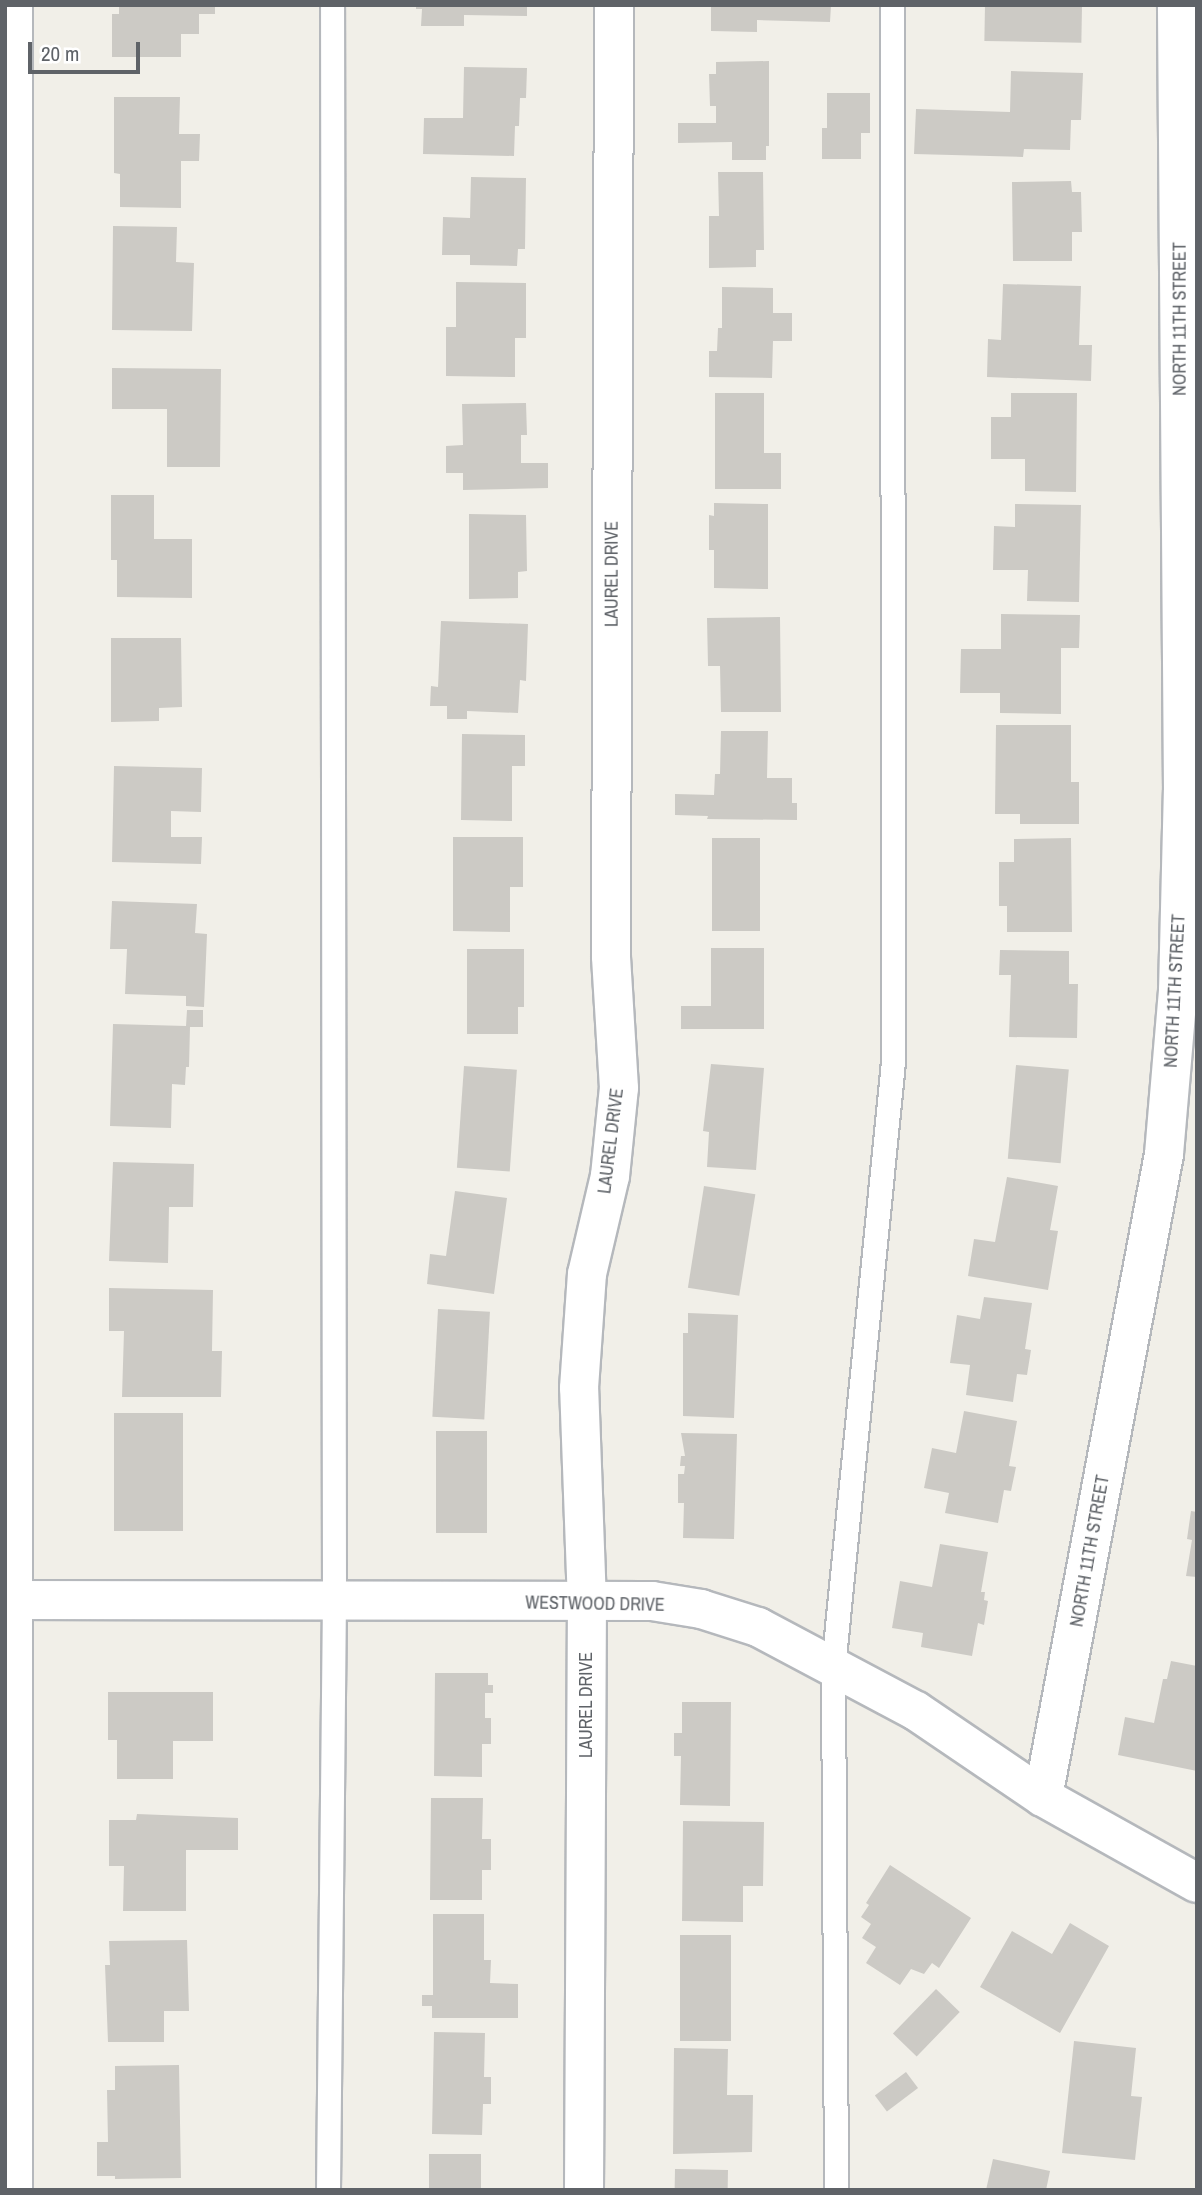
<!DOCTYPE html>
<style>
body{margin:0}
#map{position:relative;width:1202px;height:2195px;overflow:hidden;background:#f1efe8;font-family:"Archivo Narrow",sans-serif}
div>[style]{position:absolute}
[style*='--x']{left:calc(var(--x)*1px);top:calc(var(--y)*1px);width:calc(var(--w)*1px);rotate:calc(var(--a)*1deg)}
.building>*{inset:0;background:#cccac5;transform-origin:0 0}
.roads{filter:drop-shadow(2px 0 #b5b8bc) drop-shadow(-2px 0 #b5b8bc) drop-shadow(0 2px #b5b8bc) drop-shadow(0 -2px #b5b8bc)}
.lane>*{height:23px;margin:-11.5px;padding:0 11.5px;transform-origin:11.5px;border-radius:11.5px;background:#fff}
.street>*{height:38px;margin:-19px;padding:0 19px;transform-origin:19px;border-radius:19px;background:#fff}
span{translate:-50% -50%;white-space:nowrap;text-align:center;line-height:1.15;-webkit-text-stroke:5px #fff;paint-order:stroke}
.street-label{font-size:18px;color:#5f6368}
.frame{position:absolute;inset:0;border:7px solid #5f6368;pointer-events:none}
.scale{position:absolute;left:28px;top:42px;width:112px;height:32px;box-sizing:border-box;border:4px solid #5f6368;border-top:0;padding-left:9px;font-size:21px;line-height:24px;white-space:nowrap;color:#5f6368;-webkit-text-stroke:5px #fff;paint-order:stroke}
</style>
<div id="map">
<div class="building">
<div style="clip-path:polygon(119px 5px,215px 5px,215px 14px,199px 14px,199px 34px,181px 34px,181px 57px,112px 57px,112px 14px,119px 14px)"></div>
<div style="clip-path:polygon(416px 5px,527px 5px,527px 16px,464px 15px,464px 26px,421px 26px,422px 9px,416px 9px)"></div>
<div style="clip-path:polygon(711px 5px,831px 5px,830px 22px,757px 20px,757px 32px,711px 31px)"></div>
<div style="left:985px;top:5px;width:97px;height:36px;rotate:1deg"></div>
<div style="clip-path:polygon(769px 61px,769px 146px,766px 146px,766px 160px,732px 160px,732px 142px,678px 143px,678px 123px,716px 123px,716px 106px,710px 106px,709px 74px,716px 74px,716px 62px)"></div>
<div style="clip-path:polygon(464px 67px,527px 68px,526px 98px,520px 98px,519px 126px,515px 126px,514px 156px,423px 154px,424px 118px,463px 118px)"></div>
<div style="clip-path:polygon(1011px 71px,1083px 73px,1081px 120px,1071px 120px,1070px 150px,1024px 149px,1023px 157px,914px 154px,916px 109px,1010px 112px)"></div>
<div style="clip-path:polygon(827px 93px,870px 93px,870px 133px,861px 133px,861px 159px,822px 159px,822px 128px,827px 128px)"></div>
<div style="clip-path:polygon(114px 97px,180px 97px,179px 134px,200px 134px,199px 161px,181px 161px,181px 208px,120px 207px,120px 174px,114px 173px)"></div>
<div style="clip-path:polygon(718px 172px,763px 172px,764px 250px,756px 250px,756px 267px,709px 268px,709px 216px,719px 216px)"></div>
<div style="clip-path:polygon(471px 177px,526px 178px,525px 249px,518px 249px,517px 266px,470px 265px,470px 255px,442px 255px,443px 217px,470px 218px)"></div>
<div style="clip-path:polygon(1071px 181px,1072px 192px,1081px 192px,1082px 232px,1072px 232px,1072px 261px,1013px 261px,1012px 182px)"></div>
<div style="clip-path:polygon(113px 226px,177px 227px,176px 262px,194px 263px,192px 331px,112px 330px)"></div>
<div style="clip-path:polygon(456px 282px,526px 283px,526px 338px,515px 338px,515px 377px,446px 376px,446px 327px,456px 327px)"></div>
<div style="clip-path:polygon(1003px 284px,1081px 286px,1079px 345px,1092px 345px,1091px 381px,987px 377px,988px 339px,1001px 340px)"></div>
<div style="clip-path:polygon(722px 287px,773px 288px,773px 313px,792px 313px,792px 341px,773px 341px,772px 378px,709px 377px,709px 351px,717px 351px,718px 328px,722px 328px)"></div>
<div style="clip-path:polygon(112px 368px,221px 369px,220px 467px,167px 467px,167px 409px,112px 409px)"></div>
<div style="clip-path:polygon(715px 393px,764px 393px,764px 453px,781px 453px,781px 489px,715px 489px)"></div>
<div style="clip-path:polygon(1011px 393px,1077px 393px,1076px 492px,1025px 491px,1025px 459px,991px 459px,991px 417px,1011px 417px)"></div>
<div style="clip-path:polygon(526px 403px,527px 435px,521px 435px,521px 463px,548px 463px,548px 488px,463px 490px,463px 473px,446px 473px,446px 446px,463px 445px,462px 404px)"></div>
<div style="clip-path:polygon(111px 495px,154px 495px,154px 539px,192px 539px,192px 598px,117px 597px,117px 560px,111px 560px)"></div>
<div style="clip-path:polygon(714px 503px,768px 504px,768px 589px,714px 588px,714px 550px,709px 550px,709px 515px,714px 516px)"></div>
<div style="clip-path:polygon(1015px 504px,1081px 505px,1079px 602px,1027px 601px,1028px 570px,993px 570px,994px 526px,1015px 527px)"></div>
<div style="clip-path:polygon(469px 514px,526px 515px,527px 571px,518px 572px,518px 598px,469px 599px)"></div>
<div style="clip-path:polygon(1001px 614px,1080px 615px,1079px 648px,1061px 648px,1061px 714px,1000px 713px,1000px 693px,960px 693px,961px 649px,1001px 649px)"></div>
<div style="clip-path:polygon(780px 617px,781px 712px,721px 712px,720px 666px,708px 666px,707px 618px)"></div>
<div style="clip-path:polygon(441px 621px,528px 624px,526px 681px,520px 680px,518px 713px,467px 711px,467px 719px,447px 719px,447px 706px,430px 706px,431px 686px,438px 687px)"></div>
<div style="clip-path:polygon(111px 638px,181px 638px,182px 707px,159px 708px,159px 721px,111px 722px)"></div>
<div style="clip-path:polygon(996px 725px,1071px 725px,1071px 782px,1079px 782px,1079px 824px,1020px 824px,1020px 814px,995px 814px)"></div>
<div style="clip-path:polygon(721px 731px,768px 731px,767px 778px,792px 778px,792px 803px,797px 803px,797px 820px,707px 819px,708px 816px,675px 815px,675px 794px,714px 795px,715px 774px,720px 774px)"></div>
<div style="clip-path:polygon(462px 734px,525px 735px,525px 766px,512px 766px,512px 821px,461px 820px)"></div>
<div style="clip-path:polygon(114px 766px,202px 768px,201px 812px,171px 811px,171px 837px,202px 837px,201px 864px,112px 862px)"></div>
<div style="clip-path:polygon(453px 837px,523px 837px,523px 887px,510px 887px,510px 932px,453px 931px)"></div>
<div style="left:712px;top:838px;width:48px;height:93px"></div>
<div style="clip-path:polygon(1071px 838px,1072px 932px,1007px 932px,1007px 906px,999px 906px,999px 862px,1014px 862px,1014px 839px)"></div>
<div style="clip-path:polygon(112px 901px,197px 904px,195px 933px,207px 934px,204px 1007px,186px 1006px,186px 996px,125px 994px,127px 949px,110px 949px)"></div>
<div style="clip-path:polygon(711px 948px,764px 948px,764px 1029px,681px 1029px,681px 1006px,711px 1006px)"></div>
<div style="clip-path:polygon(467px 949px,524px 949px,524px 1007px,518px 1007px,518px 1034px,467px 1034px)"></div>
<div style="clip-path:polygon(1000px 950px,1069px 951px,1069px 984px,1078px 984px,1077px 1038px,1009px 1037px,1011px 975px,999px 975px)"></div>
<div style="clip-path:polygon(187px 1010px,203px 1010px,203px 1027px,190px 1027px,189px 1067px,186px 1067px,185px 1085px,172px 1084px,171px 1128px,110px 1126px,113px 1024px,186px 1026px)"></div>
<div style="clip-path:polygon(711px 1064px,764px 1068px,756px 1170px,707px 1167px,709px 1132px,703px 1131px)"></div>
<div style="left:1016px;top:1065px;width:53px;height:94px;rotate:5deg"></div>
<div style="left:464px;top:1066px;width:53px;height:102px;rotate:4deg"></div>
<div style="clip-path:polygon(113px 1162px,194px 1164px,193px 1207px,169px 1207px,168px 1263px,109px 1261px)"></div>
<div style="clip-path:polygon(1007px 1177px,1058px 1186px,1050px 1230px,1058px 1231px,1048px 1290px,968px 1276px,974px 1239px,995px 1242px)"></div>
<div style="left:704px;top:1186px;width:52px;height:103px;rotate:9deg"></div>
<div style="clip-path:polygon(455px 1191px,507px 1198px,494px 1294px,427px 1284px,430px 1254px,446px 1256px)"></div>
<div style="clip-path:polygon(109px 1288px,213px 1290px,212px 1351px,222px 1351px,221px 1397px,122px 1397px,124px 1331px,109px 1331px)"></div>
<div style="clip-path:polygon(984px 1297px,1032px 1303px,1025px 1349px,1031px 1350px,1027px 1375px,1017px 1374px,1013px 1402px,966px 1395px,970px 1365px,950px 1363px,957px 1315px,980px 1319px)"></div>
<div style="left:438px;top:1309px;width:52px;height:108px;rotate:3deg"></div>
<div style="clip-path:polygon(688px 1313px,738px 1315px,734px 1418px,683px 1416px,683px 1333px,688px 1333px)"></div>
<div style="clip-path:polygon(964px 1411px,1017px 1421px,1009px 1466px,1016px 1467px,1011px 1491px,1004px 1490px,998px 1523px,945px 1513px,949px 1493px,924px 1488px,932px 1448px,956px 1453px)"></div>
<div style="left:114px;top:1413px;width:69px;height:118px"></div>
<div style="left:436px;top:1431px;width:51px;height:102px"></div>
<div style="clip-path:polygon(681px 1433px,737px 1434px,734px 1539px,683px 1538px,684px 1503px,678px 1503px,678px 1474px,684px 1474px,685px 1466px,680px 1466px,681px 1456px,685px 1456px)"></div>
<div style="clip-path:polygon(1191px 1511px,1197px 1512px,1197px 1577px,1186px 1576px,1192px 1540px,1187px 1539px)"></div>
<div style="clip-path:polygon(940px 1544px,988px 1552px,981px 1592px,985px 1592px,984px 1600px,988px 1601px,984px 1625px,978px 1623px,972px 1656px,921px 1647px,923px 1633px,892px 1628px,900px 1581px,932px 1587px)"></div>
<div style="clip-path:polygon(1171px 1661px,1197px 1666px,1197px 1771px,1118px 1755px,1125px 1717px,1154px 1723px,1163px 1679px,1167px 1679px)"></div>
<div style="clip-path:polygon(435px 1673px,488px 1673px,488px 1685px,493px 1685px,493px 1693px,485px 1693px,485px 1718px,491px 1718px,491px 1744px,482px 1744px,482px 1777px,434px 1776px)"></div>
<div style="clip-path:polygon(108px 1692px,213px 1692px,213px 1741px,173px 1741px,173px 1779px,117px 1779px,117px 1740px,108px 1740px)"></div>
<div style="clip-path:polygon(682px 1702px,731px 1702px,730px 1806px,680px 1805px,681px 1756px,674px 1756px,674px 1733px,682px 1733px)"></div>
<div style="clip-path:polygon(431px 1798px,483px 1798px,482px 1839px,491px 1839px,491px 1870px,482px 1870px,482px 1900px,430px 1900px)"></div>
<div style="clip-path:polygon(137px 1814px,238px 1818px,238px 1850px,186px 1850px,186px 1911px,123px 1911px,124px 1866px,109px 1866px,109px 1820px,136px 1820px)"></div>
<div style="clip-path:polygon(683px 1821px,764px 1822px,763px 1886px,743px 1886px,743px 1922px,682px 1921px)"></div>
<div style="clip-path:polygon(890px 1865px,971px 1918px,939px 1968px,932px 1963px,924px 1974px,911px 1969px,900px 1985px,866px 1963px,876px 1947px,862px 1938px,871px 1924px,861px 1917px,869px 1905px,866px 1903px)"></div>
<div style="clip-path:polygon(433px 1914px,484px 1914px,484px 1960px,491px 1960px,490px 1983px,518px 1984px,518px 2018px,432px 2018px,432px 2006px,422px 2006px,422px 1995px,433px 1995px)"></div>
<div style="clip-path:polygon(1070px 1923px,1109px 1946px,1060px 2033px,980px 1987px,1012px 1931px,1052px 1954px)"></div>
<div style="left:731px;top:1935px;width:106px;height:51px;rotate:90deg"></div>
<div style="clip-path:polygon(187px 1940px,189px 2011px,164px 2011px,164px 2042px,108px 2042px,105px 1965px,110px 1965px,109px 1941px)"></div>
<div style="left:936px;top:1989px;width:33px;height:62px;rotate:44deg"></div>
<div style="clip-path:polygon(434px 2032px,485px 2033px,484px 2077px,491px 2077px,491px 2104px,483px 2104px,482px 2135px,432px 2134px)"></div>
<div style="clip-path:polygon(1074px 2041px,1136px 2048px,1131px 2096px,1142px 2097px,1135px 2160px,1062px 2153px)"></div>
<div style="clip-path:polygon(674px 2048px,728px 2049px,727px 2095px,753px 2095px,752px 2152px,673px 2154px)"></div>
<div style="clip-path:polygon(179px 2065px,181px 2178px,115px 2179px,115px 2176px,97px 2176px,97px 2142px,108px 2142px,107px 2090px,115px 2090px,115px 2066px)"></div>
<div style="left:906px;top:2072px;width:20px;height:39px;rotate:53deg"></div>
<div style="left:429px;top:2154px;width:52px;height:36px"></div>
<div style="clip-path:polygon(993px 2159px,1050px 2171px,1046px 2190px,986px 2190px)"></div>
<div style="left:675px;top:2169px;width:53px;height:21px;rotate:1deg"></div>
</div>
<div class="roads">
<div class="lane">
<div style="--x:328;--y:2190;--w:588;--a:-89.42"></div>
<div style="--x:334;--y:1602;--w:1597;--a:-90.07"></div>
<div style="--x:836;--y:2190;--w:523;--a:-90.33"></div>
<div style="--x:833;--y:1667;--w:608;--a:-84.34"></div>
<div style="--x:893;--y:1062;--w:1057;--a:-90.05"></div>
</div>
<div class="street">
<div style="--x:13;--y:5;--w:2185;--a:90"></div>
<div style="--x:5;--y:1600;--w:647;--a:0.09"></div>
<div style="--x:652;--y:1601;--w:50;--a:9.3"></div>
<div style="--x:701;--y:1609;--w:60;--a:17.5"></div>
<div style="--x:758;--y:1627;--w:179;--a:28"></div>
<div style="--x:916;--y:1711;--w:153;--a:34.1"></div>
<div style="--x:1043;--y:1797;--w:176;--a:29.2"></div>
<div style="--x:1043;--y:1797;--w:654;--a:-79.34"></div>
<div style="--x:1164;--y:1154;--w:164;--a:-85.1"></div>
<div style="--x:1178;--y:991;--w:200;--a:-88.6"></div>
<div style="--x:1183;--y:791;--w:786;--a:-90.44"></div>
<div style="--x:584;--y:2190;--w:587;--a:-89.71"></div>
<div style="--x:587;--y:1603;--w:215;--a:-92.1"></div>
<div style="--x:579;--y:1388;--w:114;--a:-86"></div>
<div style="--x:587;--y:1274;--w:101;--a:-76.8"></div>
<div style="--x:610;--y:1176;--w:88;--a:-84.2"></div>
<div style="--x:619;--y:1088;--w:132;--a:-93.5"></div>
<div style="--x:611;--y:956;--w:951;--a:-89.82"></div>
</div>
</div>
<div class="street-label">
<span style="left:1180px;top:319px;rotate:-90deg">NORTH 11TH STREET</span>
<span style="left:612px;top:574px;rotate:-90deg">LAUREL DRIVE</span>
<span style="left:1175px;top:991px;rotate:-87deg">NORTH 11TH STREET</span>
<span style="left:611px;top:1141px;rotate:-83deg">LAUREL DRIVE</span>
<span style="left:1090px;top:1551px;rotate:-80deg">NORTH 11TH STREET</span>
<span style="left:595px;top:1604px;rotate:1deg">WESTWOOD DRIVE</span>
<span style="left:586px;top:1705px;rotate:-90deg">LAUREL DRIVE</span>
</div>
<div class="frame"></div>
<div class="scale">20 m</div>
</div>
